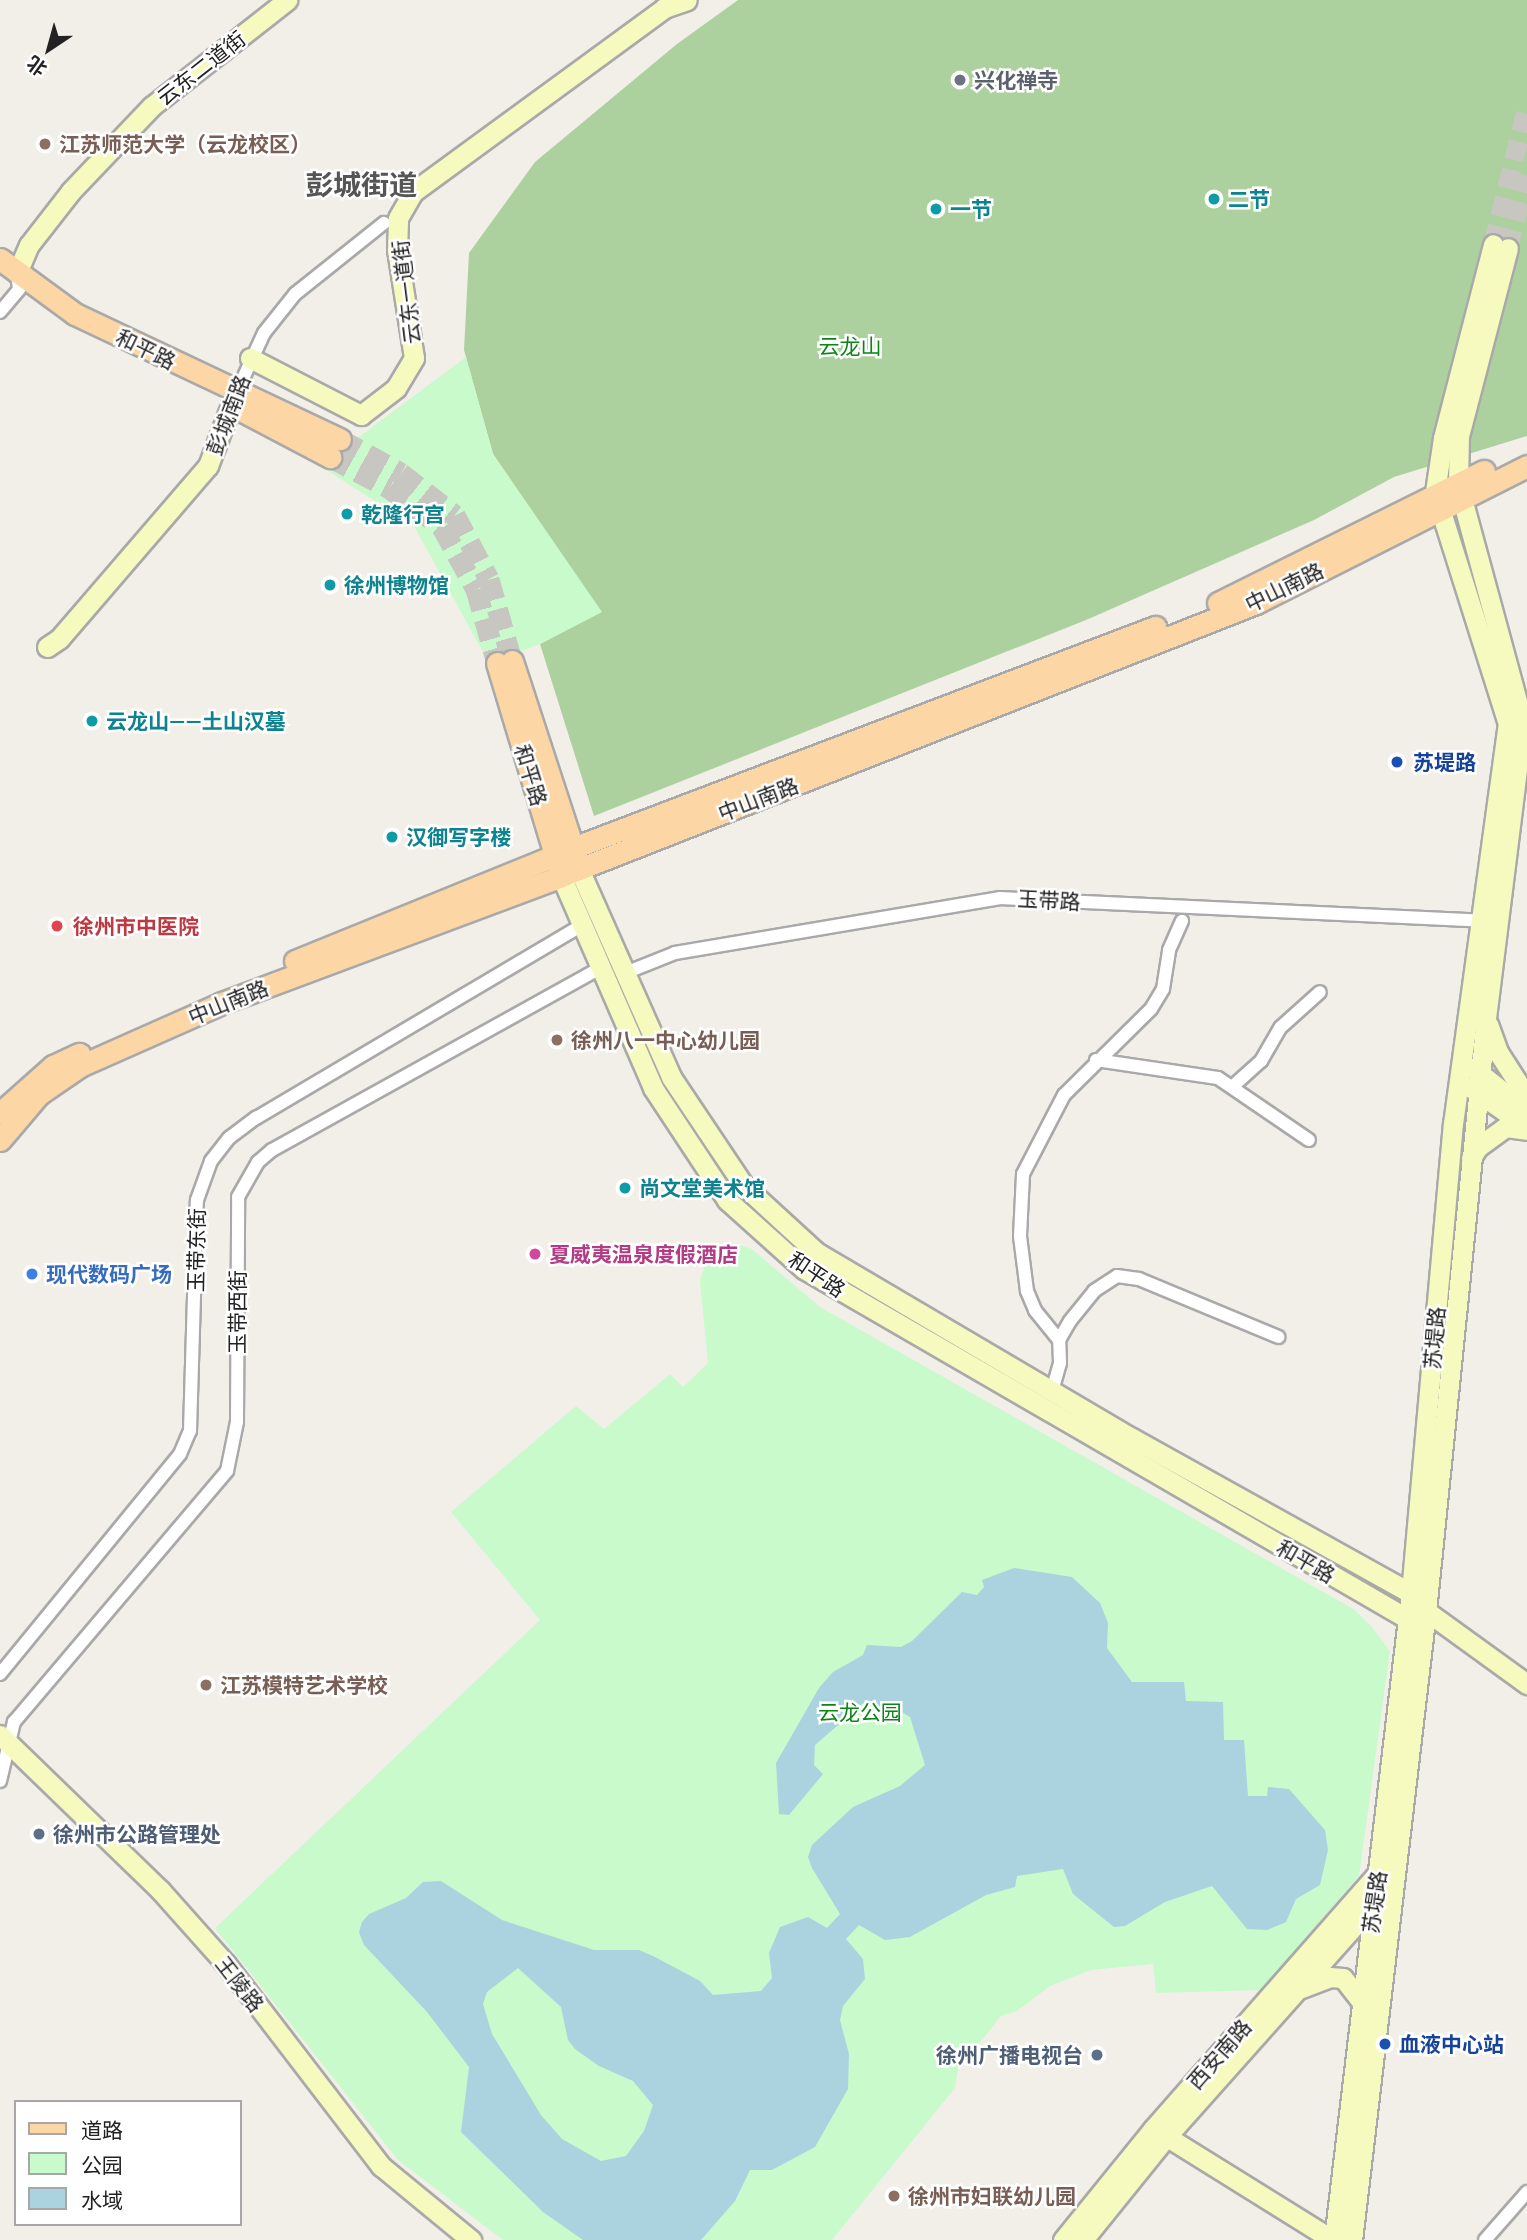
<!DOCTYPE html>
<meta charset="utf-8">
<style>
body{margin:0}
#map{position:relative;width:1527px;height:2240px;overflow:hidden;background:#f2efe9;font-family:Manrope,"Noto Sans SC",sans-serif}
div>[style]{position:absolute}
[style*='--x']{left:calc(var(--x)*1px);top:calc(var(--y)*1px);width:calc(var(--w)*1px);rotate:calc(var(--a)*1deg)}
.forest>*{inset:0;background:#add19e}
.park>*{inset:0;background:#c8facc}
.water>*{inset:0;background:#aad3df}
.secondary-tunnel>*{height:19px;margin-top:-9.5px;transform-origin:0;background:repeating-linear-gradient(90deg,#c8c6c1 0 19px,transparent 0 29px)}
.primary-tunnel>*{height:21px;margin-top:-10.5px;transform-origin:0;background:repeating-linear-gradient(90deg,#c8c6c1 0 21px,transparent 0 31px)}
.roads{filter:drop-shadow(2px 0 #a9a9a9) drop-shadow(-2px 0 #a9a9a9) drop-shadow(0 2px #a9a9a9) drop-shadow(0 -2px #a9a9a9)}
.street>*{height:12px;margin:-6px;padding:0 6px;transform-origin:6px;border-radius:6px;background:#fff}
.secondary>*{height:19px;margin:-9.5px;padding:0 9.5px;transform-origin:9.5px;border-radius:9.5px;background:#f7fabf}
.primary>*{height:21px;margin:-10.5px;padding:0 10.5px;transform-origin:10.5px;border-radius:10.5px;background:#fcd6a4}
.dots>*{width:19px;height:19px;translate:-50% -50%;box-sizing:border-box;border:4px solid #fff;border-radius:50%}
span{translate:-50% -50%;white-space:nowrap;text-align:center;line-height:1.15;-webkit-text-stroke:5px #fff;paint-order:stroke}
.street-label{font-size:21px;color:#222}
.worship-label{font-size:21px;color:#5b616d;font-weight:700}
.left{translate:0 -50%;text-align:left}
.education-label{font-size:21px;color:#785e54;font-weight:700}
.culture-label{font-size:21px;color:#0d838f;font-weight:700}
.park-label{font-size:21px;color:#0c8416}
.transit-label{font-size:21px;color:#164399;font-weight:700}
.health-label{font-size:21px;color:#be3a42;font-weight:700}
.hotel-label{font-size:21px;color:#b23c85;font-weight:700}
.shop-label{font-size:21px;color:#366cbe;font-weight:700}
.service-label{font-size:21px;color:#4e5e75;font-weight:700}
.right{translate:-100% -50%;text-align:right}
.district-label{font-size:28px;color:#555;font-weight:700}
.legend{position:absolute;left:14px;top:2100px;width:228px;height:126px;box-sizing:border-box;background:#fff;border:2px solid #a7a7a7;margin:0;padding:9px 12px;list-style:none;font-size:21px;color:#222}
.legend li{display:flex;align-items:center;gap:14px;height:35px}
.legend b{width:35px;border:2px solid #a7a7a7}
.north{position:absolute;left:14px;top:14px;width:70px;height:70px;-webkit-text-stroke:5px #fff;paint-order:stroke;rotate:216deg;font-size:19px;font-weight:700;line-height:28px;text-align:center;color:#222}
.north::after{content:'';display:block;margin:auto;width:24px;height:32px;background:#222;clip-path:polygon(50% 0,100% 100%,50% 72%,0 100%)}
</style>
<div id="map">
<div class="forest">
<div style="clip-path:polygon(738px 0,1527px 0,1527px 436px,1394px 477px,1314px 520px,1086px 620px,594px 816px,540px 644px,601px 612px,493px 454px,464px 350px,469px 253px,535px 162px,677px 44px)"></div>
</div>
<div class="park">
<div style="clip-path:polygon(466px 357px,493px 454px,602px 612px,540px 644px,489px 663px,414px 526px,320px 466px)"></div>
<div style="clip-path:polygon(736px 1244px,752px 1249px,820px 1307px,1355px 1610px,1371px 1626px,1390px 1651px,1359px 1876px,1261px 1990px,1156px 1993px,1153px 1964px,1091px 1970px,1050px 1986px,1017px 2011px,1001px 2016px,958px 2070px,955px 2088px,832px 2240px,503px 2240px,398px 2160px,215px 1928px,540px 1620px,451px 1512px,576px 1406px,604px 1429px,670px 1374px,683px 1387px,708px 1363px,700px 1281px,708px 1256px)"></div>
</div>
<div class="water">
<div style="clip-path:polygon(evenodd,1014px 1568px,1072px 1577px,1100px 1603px,1108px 1623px,1107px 1648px,1132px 1682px,1184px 1682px,1186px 1701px,1223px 1702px,1224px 1740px,1244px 1740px,1248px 1796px,1267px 1796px,1268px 1787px,1289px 1789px,1325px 1830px,1328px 1850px,1320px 1885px,1296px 1899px,1286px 1922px,1267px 1930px,1247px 1929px,1212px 1886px,1165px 1902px,1125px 1926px,1114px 1927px,1073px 1894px,1063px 1869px,1017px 1876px,1015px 1887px,986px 1895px,910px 1937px,885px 1940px,859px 1925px,846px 1939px,863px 1959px,865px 1979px,843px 2006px,840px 2020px,849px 2054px,848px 2089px,815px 2147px,772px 2170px,750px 2170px,735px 2201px,701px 2240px,583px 2240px,543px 2212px,461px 2132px,469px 2067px,427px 2012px,364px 1945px,359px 1932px,362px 1922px,369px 1914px,406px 1898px,423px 1882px,441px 1881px,502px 1920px,594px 1950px,639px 1950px,655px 1957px,700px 1981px,713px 1995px,761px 1991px,772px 1978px,769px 1953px,780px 1927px,808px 1917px,827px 1928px,840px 1914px,812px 1868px,808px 1857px,812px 1845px,853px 1807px,900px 1786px,925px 1765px,910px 1717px,900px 1711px,879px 1719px,866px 1701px,815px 1745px,814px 1765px,823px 1774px,789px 1815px,779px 1814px,776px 1763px,819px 1688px,833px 1672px,863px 1655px,867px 1645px,901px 1647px,912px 1641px,962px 1592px,977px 1595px,984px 1587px,982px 1580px,1014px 1568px,518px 1968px,561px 2007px,568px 2040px,575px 2049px,599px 2066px,633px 2081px,653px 2105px,644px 2131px,626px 2156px,601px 2161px,562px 2139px,541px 2115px,492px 2034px,483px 2004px,487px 1992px,518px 1968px)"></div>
</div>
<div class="secondary-tunnel">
<div style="--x:1493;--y:244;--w:141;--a:-76.1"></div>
<div style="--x:1508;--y:248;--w:75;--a:-75.4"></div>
</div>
<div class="primary-tunnel">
<div style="--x:340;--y:439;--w:70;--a:29.1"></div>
<div style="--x:401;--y:473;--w:68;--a:37.9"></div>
<div style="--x:455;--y:515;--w:72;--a:62"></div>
<div style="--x:489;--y:579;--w:85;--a:74.3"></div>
<div style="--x:330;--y:457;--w:67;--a:27.7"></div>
<div style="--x:389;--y:488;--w:66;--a:36.3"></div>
<div style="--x:442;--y:527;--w:71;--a:61.3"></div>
<div style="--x:476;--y:589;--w:77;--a:74.2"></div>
</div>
<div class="roads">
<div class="street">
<div style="--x:0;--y:312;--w:30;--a:-50"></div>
<div style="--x:19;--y:289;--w:16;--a:-97"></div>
<div style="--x:235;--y:396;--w:69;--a:-65.3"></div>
<div style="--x:264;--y:333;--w:50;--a:-51.5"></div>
<div style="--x:295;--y:294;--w:114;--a:-38.6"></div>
<div style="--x:625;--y:973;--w:54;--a:-21.8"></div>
<div style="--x:675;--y:953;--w:330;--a:-9.6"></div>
<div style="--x:1000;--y:898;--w:483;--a:2.7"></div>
<div style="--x:1096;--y:1060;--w:123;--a:8.4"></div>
<div style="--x:1218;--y:1078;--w:110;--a:34.3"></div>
<div style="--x:1232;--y:1087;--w:39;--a:-42"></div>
<div style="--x:1261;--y:1061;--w:39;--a:-60"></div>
<div style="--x:1281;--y:1027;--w:52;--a:-41.9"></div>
<div style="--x:1059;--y:1340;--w:38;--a:-129"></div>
<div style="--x:1035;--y:1310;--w:21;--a:-113"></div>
<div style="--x:1027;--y:1291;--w:55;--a:-97.3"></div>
<div style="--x:1020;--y:1236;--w:62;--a:-87.2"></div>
<div style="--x:1023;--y:1174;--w:89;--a:-62.6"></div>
<div style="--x:1064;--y:1095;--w:122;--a:-44.7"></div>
<div style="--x:1151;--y:1009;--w:23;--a:-59"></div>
<div style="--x:1163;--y:989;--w:39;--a:-81"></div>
<div style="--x:1169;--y:950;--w:32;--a:-66"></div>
<div style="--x:1052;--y:1391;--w:29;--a:-74"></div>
<div style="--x:1060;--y:1363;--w:23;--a:-92"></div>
<div style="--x:1059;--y:1340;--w:22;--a:-60"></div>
<div style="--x:1070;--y:1321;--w:38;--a:-51"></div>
<div style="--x:1094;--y:1291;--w:27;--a:-33"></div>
<div style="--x:1117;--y:1276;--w:22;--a:8"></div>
<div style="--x:1139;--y:1279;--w:151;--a:22.6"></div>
<div style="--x:0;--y:1674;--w:284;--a:-50.7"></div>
<div style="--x:180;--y:1454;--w:25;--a:-67"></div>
<div style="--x:190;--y:1431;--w:231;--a:-88.3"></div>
<div style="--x:197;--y:1200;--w:41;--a:-70.3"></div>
<div style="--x:211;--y:1161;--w:29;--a:-52"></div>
<div style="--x:229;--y:1138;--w:34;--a:-37"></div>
<div style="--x:256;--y:1118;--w:377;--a:-30.6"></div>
<div style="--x:0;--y:1781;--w:61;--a:-76.7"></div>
<div style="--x:14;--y:1722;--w:329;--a:-49.7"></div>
<div style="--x:227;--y:1471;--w:50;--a:-78.5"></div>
<div style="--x:237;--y:1422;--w:225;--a:-89.7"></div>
<div style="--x:238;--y:1197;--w:40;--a:-60.3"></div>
<div style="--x:258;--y:1162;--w:18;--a:-41"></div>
<div style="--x:272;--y:1150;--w:375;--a:-29"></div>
<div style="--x:1485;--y:2240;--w:64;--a:-48.8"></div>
</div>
<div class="secondary">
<div style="--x:17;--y:273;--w:30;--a:-67"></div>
<div style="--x:29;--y:245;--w:68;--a:-52.1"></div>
<div style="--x:71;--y:191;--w:117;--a:-46.4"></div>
<div style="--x:152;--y:106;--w:172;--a:-38.1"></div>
<div style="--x:250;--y:358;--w:125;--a:27.2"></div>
<div style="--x:361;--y:415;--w:44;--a:-37.6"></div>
<div style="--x:396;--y:388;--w:35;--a:-59"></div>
<div style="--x:414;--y:358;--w:109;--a:-98.9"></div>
<div style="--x:397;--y:250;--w:32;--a:-88"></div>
<div style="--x:398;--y:218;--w:30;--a:-60"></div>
<div style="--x:413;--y:192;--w:311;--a:-36.2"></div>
<div style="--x:664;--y:8;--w:24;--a:-19"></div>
<div style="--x:47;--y:647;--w:14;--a:-34"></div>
<div style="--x:59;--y:639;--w:228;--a:-49.3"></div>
<div style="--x:208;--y:466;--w:65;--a:-69.3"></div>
<div style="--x:579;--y:869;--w:227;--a:66.1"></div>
<div style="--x:671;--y:1077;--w:131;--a:56.2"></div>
<div style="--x:744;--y:1186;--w:98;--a:42.5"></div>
<div style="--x:816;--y:1252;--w:367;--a:30.5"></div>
<div style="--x:1132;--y:1438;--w:319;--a:29.1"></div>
<div style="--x:1411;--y:1593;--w:23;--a:50"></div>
<div style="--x:1426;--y:1611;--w:125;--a:35.9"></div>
<div style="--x:561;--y:876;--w:231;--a:66.5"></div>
<div style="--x:653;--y:1088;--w:134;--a:56.5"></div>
<div style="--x:727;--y:1200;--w:103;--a:41.9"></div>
<div style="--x:804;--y:1269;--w:698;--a:30.09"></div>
<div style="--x:1408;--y:1619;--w:12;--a:-24"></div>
<div style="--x:1488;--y:1024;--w:30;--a:70"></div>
<div style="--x:1498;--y:1052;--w:54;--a:57.2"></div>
<div style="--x:1473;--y:1068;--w:69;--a:38.5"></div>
<div style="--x:1470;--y:1087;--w:70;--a:35.1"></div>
<div style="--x:1471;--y:1158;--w:13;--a:-58"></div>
<div style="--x:1478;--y:1147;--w:34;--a:-36"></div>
<div style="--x:1506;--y:1127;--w:21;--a:8"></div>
<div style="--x:0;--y:1735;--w:223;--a:44.1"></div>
<div style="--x:160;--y:1890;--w:99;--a:48.3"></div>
<div style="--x:226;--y:1964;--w:255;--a:52.5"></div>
<div style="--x:381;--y:2166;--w:117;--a:39.4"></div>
<div style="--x:1302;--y:1988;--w:30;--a:-21"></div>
<div style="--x:1330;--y:1977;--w:13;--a:4"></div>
<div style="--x:1343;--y:1978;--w:29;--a:52"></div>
<div style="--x:1156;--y:2130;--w:208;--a:31.9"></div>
<div style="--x:1063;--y:2240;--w:143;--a:-51"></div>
<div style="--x:1153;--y:2129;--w:341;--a:-48.7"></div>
<div style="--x:1083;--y:2240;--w:132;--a:-51.1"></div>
<div style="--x:1166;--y:2137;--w:311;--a:-48.3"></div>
<div style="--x:1334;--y:2240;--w:652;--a:-83.21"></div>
<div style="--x:1411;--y:1593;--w:471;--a:-84.9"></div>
<div style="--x:1453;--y:1124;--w:404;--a:-82.2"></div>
<div style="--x:1508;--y:724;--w:243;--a:-107.5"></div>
<div style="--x:1435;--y:492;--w:55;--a:-81.6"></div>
<div style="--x:1443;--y:438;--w:200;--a:-75.5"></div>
<div style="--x:1352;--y:2240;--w:633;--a:-83.29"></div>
<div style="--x:1426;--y:1611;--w:596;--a:-84.22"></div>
<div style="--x:1486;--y:1018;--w:297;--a:-82.9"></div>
<div style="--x:1523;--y:723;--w:249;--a:-105.2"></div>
<div style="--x:1458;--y:483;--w:47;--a:-88.8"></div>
<div style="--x:1459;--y:436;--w:194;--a:-75.4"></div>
</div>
<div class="primary">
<div style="--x:0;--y:259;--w:93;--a:36.3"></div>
<div style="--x:75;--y:314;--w:293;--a:25.3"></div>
<div style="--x:233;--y:406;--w:110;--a:27.7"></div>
<div style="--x:1218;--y:603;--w:297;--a:-26.4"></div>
<div style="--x:512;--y:661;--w:209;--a:71.9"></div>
<div style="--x:497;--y:663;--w:215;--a:73.2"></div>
<div style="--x:295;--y:961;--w:300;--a:-22.1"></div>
<div style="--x:573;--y:848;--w:623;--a:-20.79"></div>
<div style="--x:0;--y:1113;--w:71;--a:-41.6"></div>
<div style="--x:53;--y:1066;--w:29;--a:-25"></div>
<div style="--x:0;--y:1140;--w:60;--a:-49.7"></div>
<div style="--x:39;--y:1094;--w:50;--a:-34.3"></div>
<div style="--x:80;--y:1066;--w:155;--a:-23.9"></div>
<div style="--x:222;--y:1003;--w:362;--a:-20.5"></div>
<div style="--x:561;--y:876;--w:747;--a:-21.45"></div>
<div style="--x:1256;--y:603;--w:304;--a:-26.8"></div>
</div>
</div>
<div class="dots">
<div style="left:960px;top:80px;background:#6b7280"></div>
<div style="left:45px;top:144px;background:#8d6e63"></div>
<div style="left:1214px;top:199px;background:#0f9aa8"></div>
<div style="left:936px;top:209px;background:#0f9aa8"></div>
<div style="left:347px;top:514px;background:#0f9aa8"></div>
<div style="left:330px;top:585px;background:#0f9aa8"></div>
<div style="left:92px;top:721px;background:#0f9aa8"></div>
<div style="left:1397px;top:762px;background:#1a4fb4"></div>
<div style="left:392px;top:837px;background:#0f9aa8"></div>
<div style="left:57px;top:926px;background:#e0444e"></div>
<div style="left:557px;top:1040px;background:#8d6e63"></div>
<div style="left:625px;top:1188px;background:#0f9aa8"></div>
<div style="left:535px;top:1254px;background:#d1479c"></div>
<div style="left:32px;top:1274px;background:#3f7fe0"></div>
<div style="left:206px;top:1685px;background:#8d6e63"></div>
<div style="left:39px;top:1834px;background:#5c6f8a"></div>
<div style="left:1385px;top:2044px;background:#1a4fb4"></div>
<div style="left:1097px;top:2055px;background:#5c6f8a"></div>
<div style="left:894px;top:2196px;background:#8d6e63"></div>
</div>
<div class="street-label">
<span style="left:201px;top:68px;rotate:-38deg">云东二道街</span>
<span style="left:406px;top:292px;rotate:-97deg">云东一道街</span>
<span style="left:146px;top:349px;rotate:26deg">和平路</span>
<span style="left:228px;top:415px;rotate:-69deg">彭城南路</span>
<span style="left:1284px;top:587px;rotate:-26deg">中山南路</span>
<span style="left:531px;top:775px;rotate:73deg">和平路</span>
<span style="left:758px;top:799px;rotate:-21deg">中山南路</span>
<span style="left:1049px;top:900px;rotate:3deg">玉带路</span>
<span style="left:228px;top:1002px;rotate:-22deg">中山南路</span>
<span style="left:196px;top:1250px;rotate:-89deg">玉带东街</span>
<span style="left:817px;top:1274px;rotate:34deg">和平路</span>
<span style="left:237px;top:1312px;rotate:-90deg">玉带西街</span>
<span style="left:1434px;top:1338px;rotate:-85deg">苏堤路</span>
<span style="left:1306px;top:1561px;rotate:30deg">和平路</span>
<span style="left:1374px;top:1902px;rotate:-82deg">苏堤路</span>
<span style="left:240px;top:1984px;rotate:52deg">王陵路</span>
<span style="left:1219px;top:2054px;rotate:-49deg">西安南路</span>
</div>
<div class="worship-label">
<span class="left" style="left:974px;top:80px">兴化禅寺</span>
</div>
<div class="education-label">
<span class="left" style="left:59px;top:144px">江苏师范大学（云龙校区）</span>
<span class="left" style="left:571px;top:1040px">徐州八一中心幼儿园</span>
<span class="left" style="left:220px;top:1685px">江苏模特艺术学校</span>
<span class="left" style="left:908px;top:2196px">徐州市妇联幼儿园</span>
</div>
<div class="culture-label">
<span class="left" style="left:1228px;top:199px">二节</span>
<span class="left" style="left:950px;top:209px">一节</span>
<span class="left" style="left:361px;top:514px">乾隆行宫</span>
<span class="left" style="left:344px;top:585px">徐州博物馆</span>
<span class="left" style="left:106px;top:721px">云龙山——土山汉墓</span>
<span class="left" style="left:406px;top:837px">汉御写字楼</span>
<span class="left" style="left:639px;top:1188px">尚文堂美术馆</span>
</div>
<div class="park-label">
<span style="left:850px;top:346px">云龙山</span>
<span style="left:860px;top:1712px">云龙公园</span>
</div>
<div class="transit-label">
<span class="left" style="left:1413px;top:762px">苏堤路</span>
<span class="left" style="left:1399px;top:2044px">血液中心站</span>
</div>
<div class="health-label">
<span class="left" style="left:73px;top:926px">徐州市中医院</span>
</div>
<div class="hotel-label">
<span class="left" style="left:549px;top:1254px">夏威夷温泉度假酒店</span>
</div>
<div class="shop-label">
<span class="left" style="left:46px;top:1274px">现代数码广场</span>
</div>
<div class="service-label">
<span class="left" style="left:53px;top:1834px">徐州市公路管理处</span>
<span class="right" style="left:1083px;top:2055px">徐州广播电视台</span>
</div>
<div class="district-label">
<span style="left:361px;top:184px">彭城街道</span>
</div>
<ul class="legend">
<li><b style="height:9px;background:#fcd6a4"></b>道路</li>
<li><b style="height:19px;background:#c8facc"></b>公园</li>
<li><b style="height:19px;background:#aad3df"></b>水域</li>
</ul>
<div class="north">北</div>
</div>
